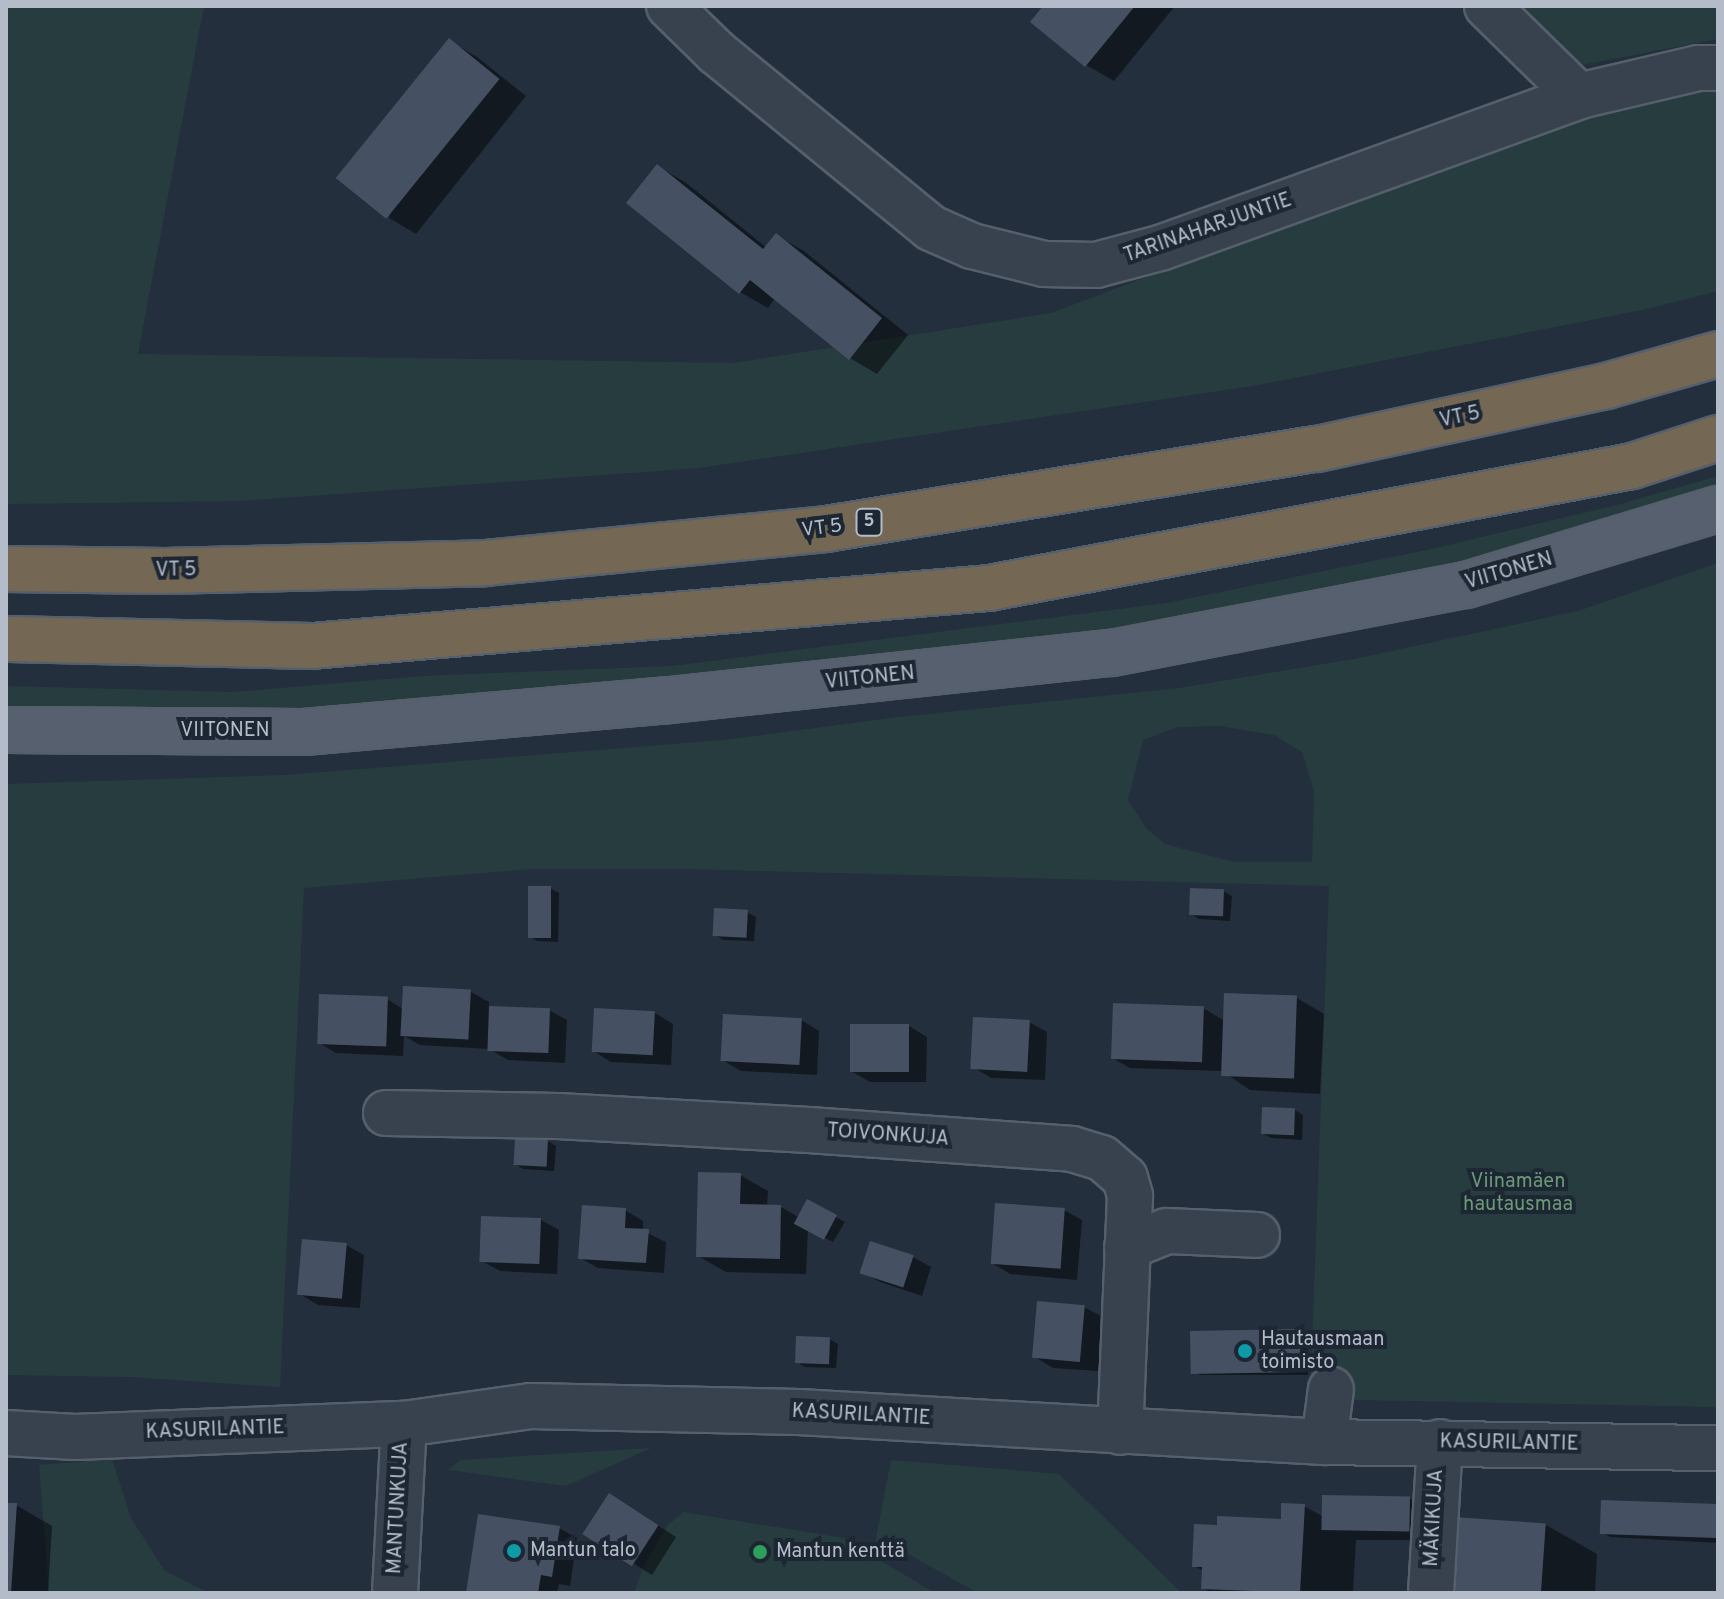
<!DOCTYPE html>
<meta charset="utf-8">
<style>
body{margin:0}
#map{position:relative;width:1724px;height:1599px;overflow:hidden;background:#242f3e;font-family:Overpass,sans-serif}
div>[style]{position:absolute}
[style*='--x']{left:calc(var(--x)*1px);top:calc(var(--y)*1px);width:calc(var(--w)*1px);rotate:calc(var(--a)*1deg)}
.green>*{inset:0;background:#263c3f}
.shadow>*{inset:0;background:#0007}
.building>*{inset:0;background:#455162;transform-origin:0 0}
.roads{filter:drop-shadow(2px 0 #565f6c) drop-shadow(-2px 0 #565f6c) drop-shadow(0 2px #565f6c) drop-shadow(0 -2px #565f6c)}
.minor>*{height:44px;margin:-22px;padding:0 22px;transform-origin:22px;border-radius:22px;background:#38414e}
.major>*{height:44px;margin:-22px;padding:0 22px;transform-origin:22px;border-radius:22px;background:#56606e}
.highway>*{height:44px;margin:-22px;padding:0 22px;transform-origin:22px;border-radius:22px;background:#746855}
.dots>*{width:22px;height:22px;translate:-50% -50%;box-sizing:border-box;border:4px solid #1d2633;border-radius:50%}
span{translate:-50% -50%;white-space:nowrap;text-align:center;line-height:1.15;-webkit-text-stroke:8px #1d2633;paint-order:stroke}
.shield-label span{padding:2px 6px;background:#1d2633;border:2px solid;border-radius:6px;-webkit-text-stroke-width:0}
.shield-label{font-size:18px;color:#b4bcc9;font-weight:700}
.street-label{font-size:20px;color:#b4bcc9}
.park-label{font-size:20px;color:#6b9a76}
.poi-label{font-size:20px;color:#b4bcc9}
.left{translate:0 -50%;text-align:left}
.frame{position:absolute;inset:0;border:8px solid #b4bcc9;pointer-events:none}
</style>
<div id="map">
<div class="green">
<div style="clip-path:polygon(6px 6px,204px 6px,138px 354px,734px 363px,1051px 313px,1542px 128px,1653px 93px,1718px 89px,1718px 291px,1642px 310px,1259px 385px,699px 468px,241px 501px,6px 504px)"></div>
<div style="clip-path:polygon(1521px 6px,1718px 6px,1718px 39px,1582px 65px)"></div>
<div style="clip-path:polygon(1718px 476px,1718px 492px,1565px 537px,1453px 564px,1313px 589px,1089px 638px,814px 669px,322px 708px,6px 706px,6px 686px,232px 692px,422px 676px,672px 666px,1166px 603px,1427px 550px,1617px 505px)"></div>
<div style="clip-path:polygon(evenodd,1718px 563px,1718px 1407px,1310px 1399px,1329px 886px,689px 869px,532px 869px,304px 888px,280px 1387px,131px 1377px,6px 1375px,6px 784px,287px 775px,723px 740px,899px 717px,1179px 688px,1354px 659px,1578px 611px,1718px 563px,1220px 726px,1274px 735px,1302px 752px,1314px 791px,1312px 862px,1234px 862px,1165px 844px,1146px 828px,1128px 800px,1143px 740px,1178px 727px,1220px 726px)"></div>
<div style="clip-path:polygon(651px 1448px,566px 1486px,448px 1470px,461px 1460px)"></div>
<div style="clip-path:polygon(112px 1459px,131px 1518px,165px 1571px,209px 1593px,49px 1593px,39px 1465px)"></div>
<div style="clip-path:polygon(891px 1460px,1059px 1474px,1182px 1593px,978px 1593px,896px 1547px,875px 1543px)"></div>
<div style="clip-path:polygon(683px 1512px,843px 1538px,935px 1593px,634px 1593px,643px 1567px,667px 1526px)"></div>
</div>
<div class="shadow">
<div style="clip-path:polygon(1045px 6px,1175px 6px,1114px 81px,1086px 65px)"></div>
<div style="clip-path:polygon(450px 41px,477px 57px,526px 96px,416px 234px,389px 218px)"></div>
<div style="clip-path:polygon(657px 166px,685px 182px,767px 248px,777px 236px,804px 251px,908px 335px,877px 374px,850px 358px,775px 298px,768px 308px,740px 292px)"></div>
<div style="clip-path:polygon(550px 888px,559px 893px,558px 942px,537px 941px,529px 936px)"></div>
<div style="clip-path:polygon(1223px 891px,1232px 896px,1230px 921px,1199px 919px,1191px 914px)"></div>
<div style="clip-path:polygon(747px 912px,756px 917px,754px 941px,723px 940px,715px 935px)"></div>
<div style="clip-path:polygon(471px 992px,489px 1002px,489px 1008px,549px 1010px,567px 1020px,565px 1063px,508px 1060px,489px 1049px,420px 1045px,404px 1036px,403px 1056px,336px 1053px,318px 1042px,387px 999px,403px 1009px)"></div>
<div style="clip-path:polygon(1297px 998px,1324px 1014px,1320px 1094px,1250px 1090px,1222px 1071px,1130px 1068px,1112px 1058px,1203px 1008px,1225px 1021px)"></div>
<div style="clip-path:polygon(655px 1013px,673px 1024px,671px 1065px,611px 1062px,593px 1051px)"></div>
<div style="clip-path:polygon(801px 1020px,819px 1031px,817px 1075px,741px 1071px,722px 1060px)"></div>
<div style="clip-path:polygon(1029px 1022px,1047px 1032px,1045px 1080px,991px 1078px,973px 1067px)"></div>
<div style="clip-path:polygon(909px 1026px,927px 1037px,926px 1082px,870px 1082px,851px 1071px)"></div>
<div style="clip-path:polygon(1295px 1110px,1303px 1115px,1302px 1140px,1271px 1138px,1262px 1133px)"></div>
<div style="clip-path:polygon(548px 1141px,556px 1146px,554px 1171px,523px 1169px,515px 1164px)"></div>
<div style="clip-path:polygon(740px 1175px,768px 1191px,767px 1207px,781px 1207px,800px 1218px,808px 1202px,845px 1222px,833px 1242px,808px 1229px,806px 1274px,726px 1272px,698px 1256px)"></div>
<div style="clip-path:polygon(625px 1210px,643px 1221px,643px 1231px,666px 1242px,664px 1273px,598px 1268px,580px 1258px)"></div>
<div style="clip-path:polygon(1064px 1210px,1082px 1220px,1077px 1280px,1010px 1274px,992px 1263px)"></div>
<div style="clip-path:polygon(541px 1220px,559px 1230px,557px 1274px,500px 1271px,482px 1261px)"></div>
<div style="clip-path:polygon(346px 1245px,364px 1255px,360px 1308px,318px 1305px,300px 1294px)"></div>
<div style="clip-path:polygon(913px 1257px,931px 1267px,922px 1296px,880px 1282px,862px 1272px)"></div>
<div style="clip-path:polygon(1084px 1307px,1103px 1317px,1098px 1371px,1053px 1368px,1035px 1357px)"></div>
<div style="clip-path:polygon(1300px 1331px,1308px 1336px,1308px 1375px,1200px 1375px,1191px 1370px)"></div>
<div style="clip-path:polygon(829px 1339px,838px 1344px,836px 1368px,805px 1367px,797px 1362px)"></div>
<div style="clip-path:polygon(1409px 1498px,1427px 1508px,1427px 1540px,1356px 1540px,1353px 1593px,1212px 1593px,1203px 1588px,1204px 1571px,1194px 1566px,1304px 1506px,1324px 1517px)"></div>
<div style="clip-path:polygon(6px 1505px,16px 1505px,52px 1526px,48px 1593px,6px 1593px)"></div>
<div style="clip-path:polygon(628px 1506px,676px 1537px,652px 1575px,586px 1534px)"></div>
<div style="clip-path:polygon(1718px 1507px,1718px 1543px,1610px 1537px,1601px 1532px)"></div>
<div style="clip-path:polygon(1546px 1525px,1597px 1554px,1595px 1593px,1450px 1593px)"></div>
<div style="clip-path:polygon(559px 1528px,577px 1538px,570px 1586px,559px 1584px,557px 1593px,468px 1593px)"></div>
</div>
<div class="building">
<div style="clip-path:polygon(1043px 6px,1135px 6px,1085px 67px,1030px 22px)"></div>
<div style="left:449px;top:38px;width:65px;height:180px;rotate:39deg"></div>
<div style="clip-path:polygon(657px 164px,763px 249px,776px 233px,882px 318px,849px 360px,750px 280px,739px 294px,626px 203px)"></div>
<div style="left:528px;top:886px;width:23px;height:52px"></div>
<div style="left:1190px;top:888px;width:34px;height:27px;rotate:2deg"></div>
<div style="left:714px;top:908px;width:34px;height:28px;rotate:3deg"></div>
<div style="left:403px;top:986px;width:68px;height:50px;rotate:3deg"></div>
<div style="left:1224px;top:993px;width:73px;height:83px;rotate:2deg"></div>
<div style="left:319px;top:994px;width:69px;height:50px;rotate:2deg"></div>
<div style="left:1113px;top:1003px;width:91px;height:56px;rotate:2deg"></div>
<div style="left:489px;top:1006px;width:61px;height:45px;rotate:2deg"></div>
<div style="left:594px;top:1008px;width:61px;height:44px;rotate:3deg"></div>
<div style="left:723px;top:1014px;width:79px;height:47px;rotate:3deg"></div>
<div style="left:973px;top:1017px;width:57px;height:52px;rotate:3deg"></div>
<div style="left:850px;top:1024px;width:59px;height:48px"></div>
<div style="left:1262px;top:1107px;width:33px;height:27px;rotate:2deg"></div>
<div style="left:515px;top:1138px;width:33px;height:27px;rotate:3deg"></div>
<div style="clip-path:polygon(698px 1172px,741px 1173px,740px 1204px,781px 1205px,780px 1259px,696px 1257px)"></div>
<div style="left:807px;top:1199px;width:34px;height:28px;rotate:28deg"></div>
<div style="left:995px;top:1203px;width:70px;height:61px;rotate:4deg"></div>
<div style="clip-path:polygon(582px 1205px,626px 1208px,625px 1228px,649px 1229px,646px 1263px,578px 1259px)"></div>
<div style="left:481px;top:1216px;width:60px;height:46px;rotate:2deg"></div>
<div style="left:302px;top:1239px;width:45px;height:56px;rotate:5deg"></div>
<div style="left:870px;top:1241px;width:46px;height:34px;rotate:18deg"></div>
<div style="left:1037px;top:1301px;width:48px;height:57px;rotate:5deg"></div>
<div style="left:1300px;top:1329px;width:43px;height:110px;rotate:89deg"></div>
<div style="left:796px;top:1336px;width:34px;height:27px;rotate:2deg"></div>
<div style="left:609px;top:1493px;width:59px;height:49px;rotate:33deg"></div>
<div style="left:1322px;top:1495px;width:88px;height:35px;rotate:1deg"></div>
<div style="left:1601px;top:1500px;width:117px;height:34px;rotate:2deg"></div>
<div style="clip-path:polygon(6px 1503px,17px 1503px,11px 1593px,6px 1593px)"></div>
<div style="clip-path:polygon(1281px 1503px,1305px 1504px,1300px 1593px,1201px 1589px,1202px 1567px,1192px 1567px,1194px 1524px,1217px 1525px,1217px 1516px,1281px 1519px)"></div>
<div style="clip-path:polygon(478px 1514px,560px 1526px,552px 1577px,541px 1575px,538px 1593px,466px 1593px)"></div>
<div style="left:1453px;top:1517px;width:93px;height:76px;rotate:4deg"></div>
</div>
<div class="roads">
<div class="minor">
<div style="--x:669;--y:6;--w:66;--a:44.4"></div>
<div style="--x:716;--y:52;--w:278;--a:39.3"></div>
<div style="--x:931;--y:228;--w:45;--a:23.7"></div>
<div style="--x:972;--y:246;--w:74;--a:14"></div>
<div style="--x:1044;--y:264;--w:52;--a:1.1"></div>
<div style="--x:1096;--y:265;--w:69;--a:-15"></div>
<div style="--x:1163;--y:247;--w:443;--a:-19.9"></div>
<div style="--x:1579;--y:96;--w:122;--a:-13.2"></div>
<div style="--x:1698;--y:68;--w:20;--a:0"></div>
<div style="--x:1487;--y:6;--w:129;--a:44.4"></div>
<div style="--x:386;--y:1113;--w:172;--a:1"></div>
<div style="--x:558;--y:1116;--w:251;--a:3.2"></div>
<div style="--x:809;--y:1130;--w:264;--a:4.1"></div>
<div style="--x:1072;--y:1149;--w:31;--a:17"></div>
<div style="--x:1102;--y:1158;--w:30;--a:41"></div>
<div style="--x:1125;--y:1178;--w:19;--a:74"></div>
<div style="--x:1130;--y:1196;--w:236;--a:92.4"></div>
<div style="--x:1127;--y:1247;--w:43;--a:-21.8"></div>
<div style="--x:1167;--y:1231;--w:90;--a:2.5"></div>
<div style="--x:6;--y:1433;--w:69;--a:3.3"></div>
<div style="--x:75;--y:1437;--w:329;--a:-2.3"></div>
<div style="--x:404;--y:1424;--w:128;--a:-8.1"></div>
<div style="--x:531;--y:1406;--w:268;--a:1.3"></div>
<div style="--x:799;--y:1412;--w:526;--a:3.27"></div>
<div style="--x:1324;--y:1442;--w:394;--a:0.9"></div>
<div style="--x:1324;--y:1442;--w:53;--a:-82.5"></div>
<div style="--x:395;--y:1593;--w:169;--a:-87"></div>
<div style="--x:1431;--y:1593;--w:151;--a:-86.6"></div>
</div>
<div class="major">
<div style="--x:6;--y:730;--w:298;--a:0.4"></div>
<div style="--x:304;--y:732;--w:367;--a:-5"></div>
<div style="--x:670;--y:700;--w:444;--a:-6.1"></div>
<div style="--x:1112;--y:653;--w:360;--a:-10.9"></div>
<div style="--x:1466;--y:585;--w:263;--a:-16.8"></div>
</div>
<div class="highway">
<div style="--x:6;--y:569;--w:159;--a:0.7"></div>
<div style="--x:165;--y:571;--w:321;--a:-1.4"></div>
<div style="--x:486;--y:563;--w:342;--a:-5.7"></div>
<div style="--x:826;--y:529;--w:497;--a:-9.3"></div>
<div style="--x:1317;--y:449;--w:296;--a:-12.3"></div>
<div style="--x:1606;--y:386;--w:116;--a:-15.9"></div>
<div style="--x:6;--y:639;--w:306;--a:1.3"></div>
<div style="--x:312;--y:646;--w:679;--a:-4.9"></div>
<div style="--x:989;--y:588;--w:654;--a:-10.74"></div>
<div style="--x:1632;--y:466;--w:90;--a:-18"></div>
</div>
</div>
<div class="dots">
<div style="left:1245px;top:1351px;background:#0f9aa8"></div>
<div style="left:514px;top:1551px;background:#0f9aa8"></div>
<div style="left:760px;top:1552px;background:#2e9e5b"></div>
</div>
<div class="shield-label">
<span style="left:869px;top:522px">5</span>
</div>
<div class="street-label">
<span style="left:1208px;top:229px;rotate:-19deg">TARINAHARJUNTIE</span>
<span style="left:1460px;top:418px;rotate:-12deg">VT 5</span>
<span style="left:822px;top:529px;rotate:-7deg">VT 5</span>
<span style="left:176px;top:571px;rotate:-1deg">VT 5</span>
<span style="left:1509px;top:572px;rotate:-16deg">VIITONEN</span>
<span style="left:870px;top:679px;rotate:-6deg">VIITONEN</span>
<span style="left:225px;top:731px">VIITONEN</span>
<span style="left:888px;top:1136px;rotate:4deg">TOIVONKUJA</span>
<span style="left:861px;top:1416px;rotate:3deg">KASURILANTIE</span>
<span style="left:215px;top:1431px;rotate:-2deg">KASURILANTIE</span>
<span style="left:1509px;top:1444px;rotate:1deg">KASURILANTIE</span>
<span style="left:399px;top:1508px;rotate:-87deg">MANTUNKUJA</span>
<span style="left:1435px;top:1518px;rotate:-87deg">MÄKIKUJA</span>
</div>
<div class="park-label">
<span style="left:1518px;top:1194px">Viinamäen<br>hautausmaa</span>
</div>
<div class="poi-label">
<span class="left" style="left:1261px;top:1352px">Hautausmaan<br>toimisto</span>
<span class="left" style="left:530px;top:1551px">Mantun talo</span>
<span class="left" style="left:776px;top:1552px">Mantun kenttä</span>
</div>
<div class="frame"></div>
</div>
